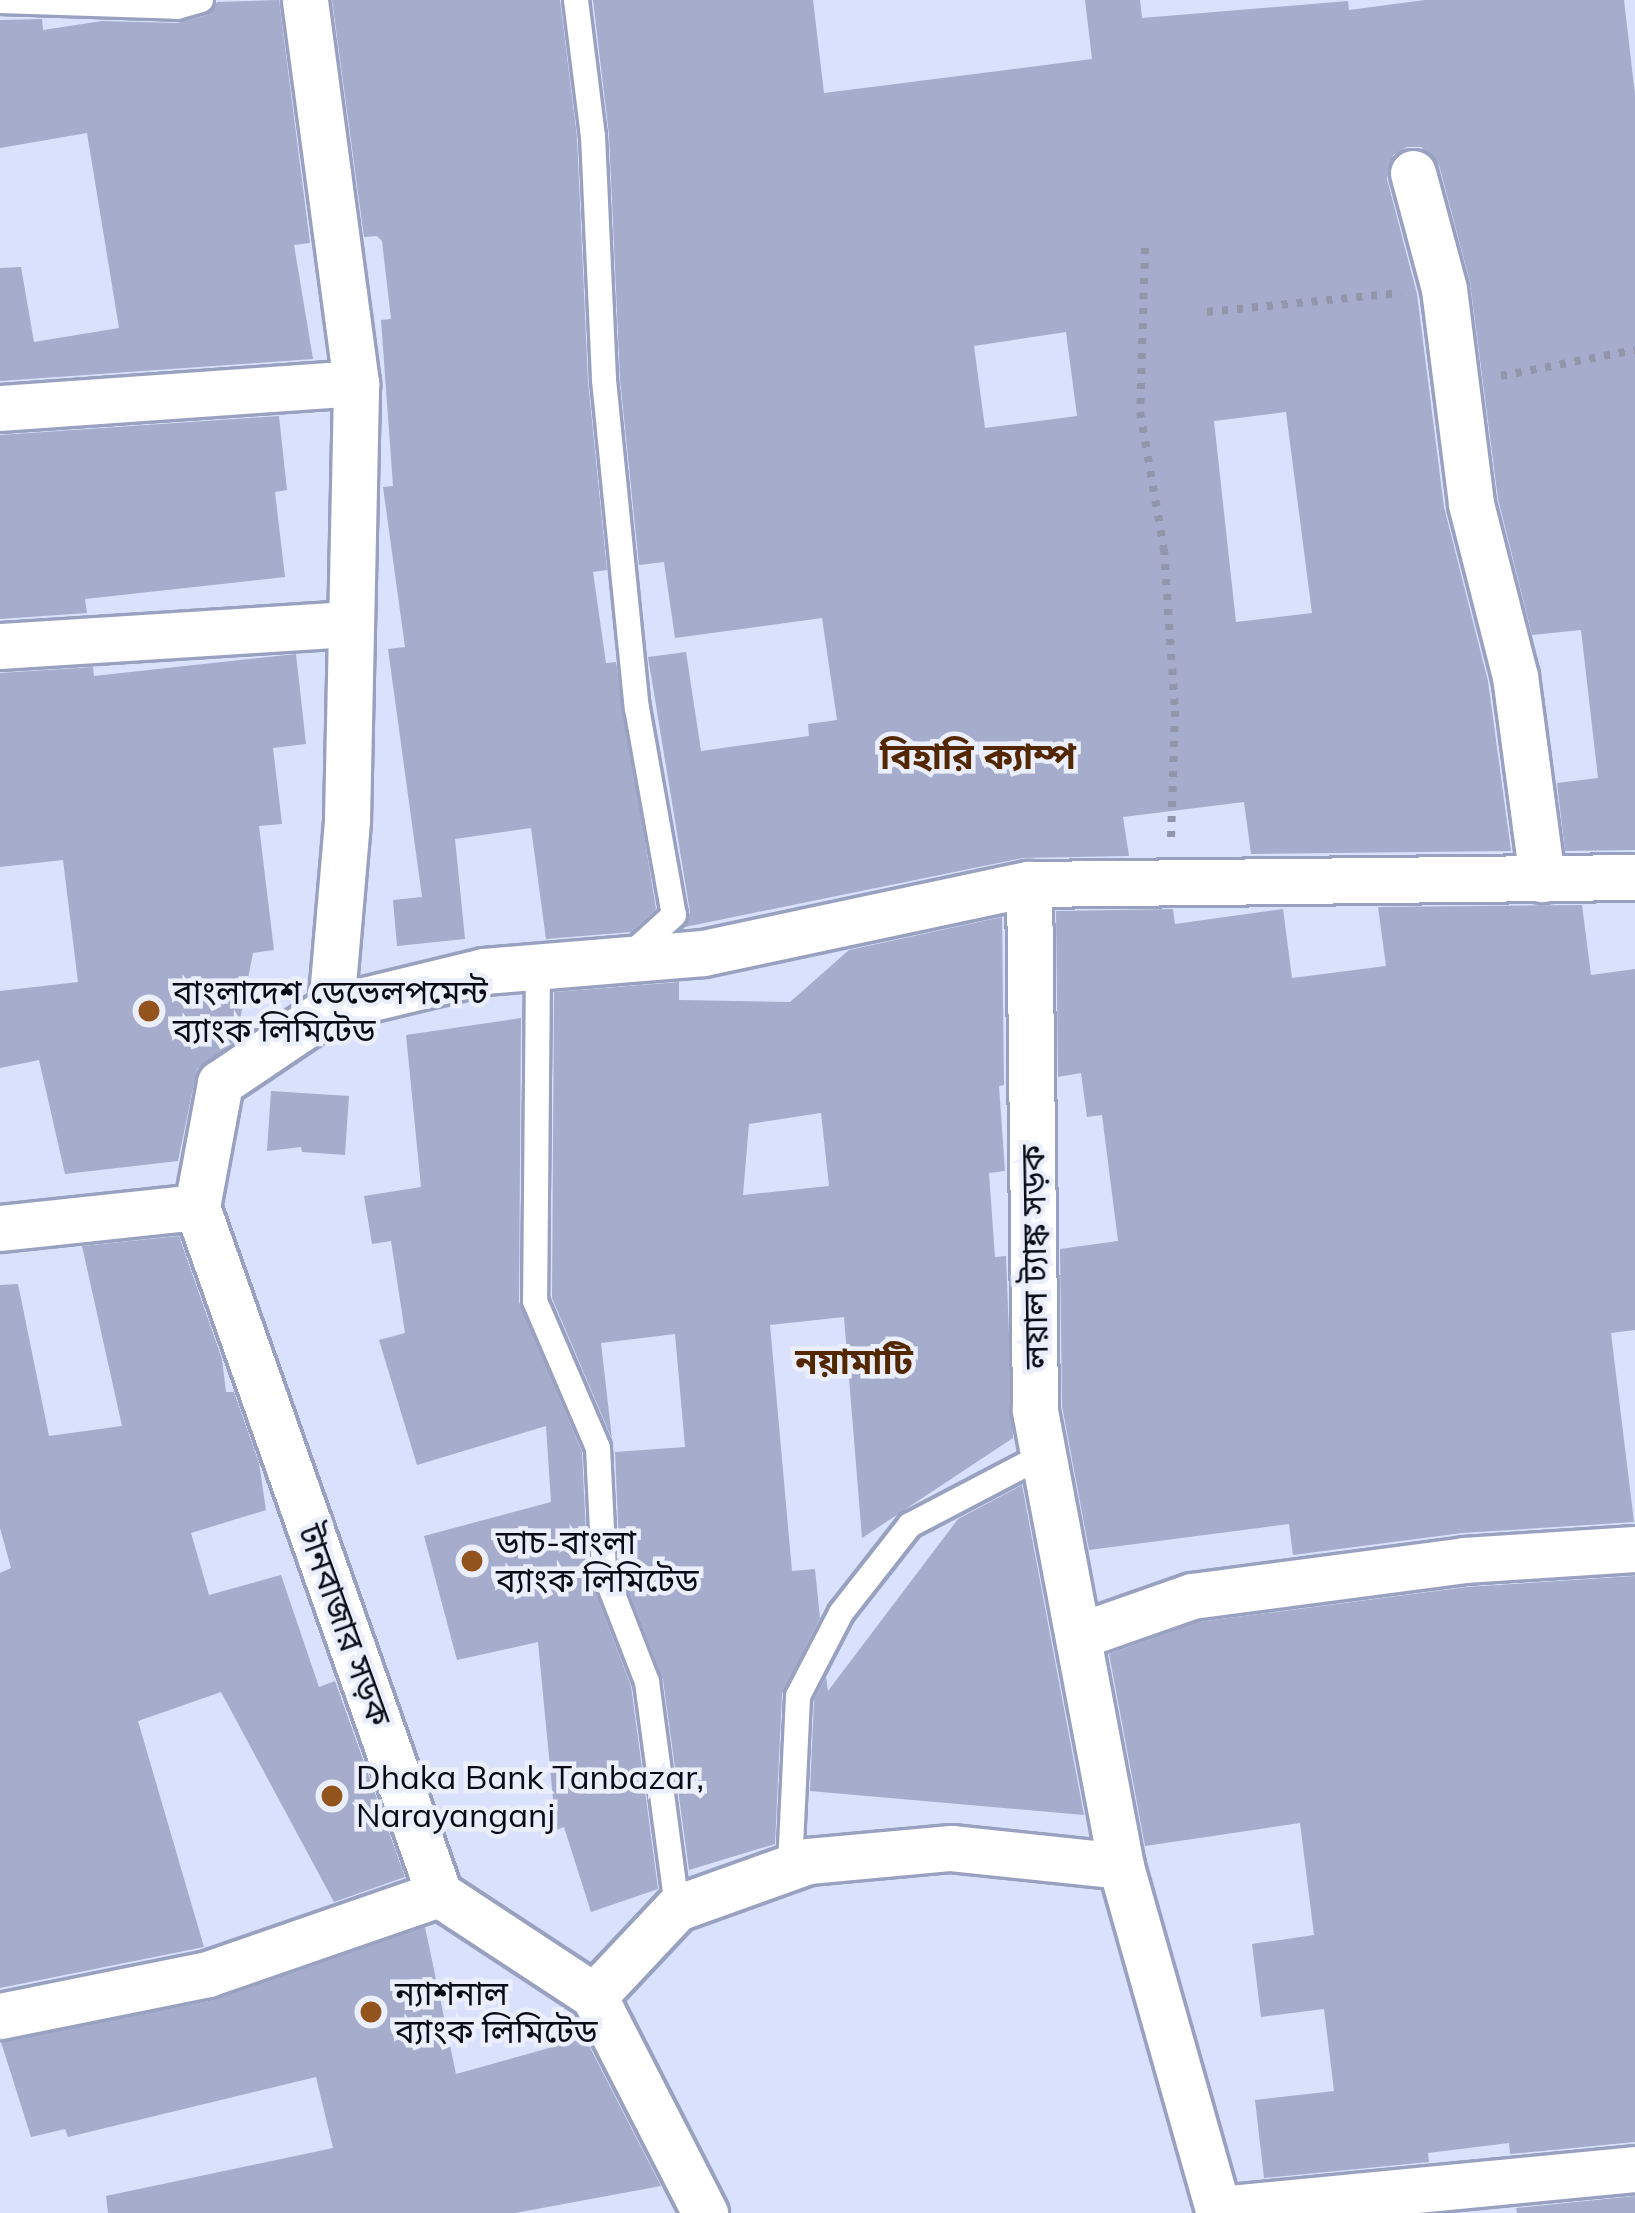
<!DOCTYPE html>
<meta charset="utf-8">
<style>
body{margin:0}
#map{position:relative;width:1635px;height:2213px;overflow:hidden;background:#dae1fc;font-family:Mulish,"Noto Sans Bengali",sans-serif}
div>[style]{position:absolute}
[style*='--x']{left:calc(var(--x)*1px);top:calc(var(--y)*1px);width:calc(var(--w)*1px);rotate:calc(var(--a)*1deg)}
.building>*{inset:0;background:#a5accc}
.path>*{height:8px;margin-top:-4px;transform-origin:0;background:repeating-linear-gradient(90deg,#9196ab 0 6px,transparent 0 15px)}
.roads{filter:drop-shadow(3px 0 #99a1c0) drop-shadow(-3px 0 #99a1c0) drop-shadow(0 3px #99a1c0) drop-shadow(0 -3px #99a1c0)}
.lane>*{height:24px;margin:-12px;padding:0 12px;transform-origin:12px;border-radius:12px;background:#fff}
.street>*{height:45px;margin:-22.5px;padding:0 22.5px;transform-origin:22.5px;border-radius:22.5px;background:#fff}
.dots>*{width:33px;height:33px;translate:-50% -50%;box-sizing:border-box;border:6px solid #ebeffc;border-radius:50%}
span{translate:-50% -50%;white-space:nowrap;text-align:center;line-height:1.15;-webkit-text-stroke:9px #ebeffc;paint-order:stroke}
.poi-label{font-size:33px;color:#090c16}
.left{translate:0 -50%;text-align:left}
.street-label{font-size:33px;color:#090c16}
.neighbourhood-label{font-size:36px;color:#532800;font-weight:700}
</style>
<div id="map">
<div class="building">
<div style="clip-path:polygon(279px 0,310px 243px,294px 245px,313px 359px,0 381px,0 268px,21px 267px,34px 342px,119px 328px,87px 133px,0 148px,0 20px,42px 19px,43px 30px,102px 21px,177px 23px,207px 15px,217px 2px)"></div>
<div style="clip-path:polygon(332px 0,560px 0,577px 137px,588px 381px,607px 570px,593px 572px,606px 663px,616px 662px,656px 909px,631px 932px,546px 939px,531px 828px,455px 839px,465px 939px,397px 946px,393px 900px,422px 897px,388px 649px,405px 647px,383px 487px,393px 486px,381px 320px,391px 319px,382px 241px,377px 236px,364px 237px)"></div>
<div style="clip-path:polygon(evenodd,593px 0,813px 0,824px 93px,1092px 59px,1085px 0,1140px 0,1142px 18px,1348px 1px,1349px 10px,1425px 0,1624px 0,1635px 95px,1635px 850px,1565px 851px,1557px 783px,1598px 778px,1581px 630px,1532px 635px,1498px 499px,1470px 282px,1439px 165px,1421px 147px,1407px 147px,1393px 155px,1387px 179px,1417px 294px,1444px 507px,1488px 681px,1511px 851px,1251px 854px,1244px 802px,1123px 817px,1129px 856px,1023px 858px,685px 927px,690px 912px,648px 657px,686px 652px,701px 751px,809px 736px,808px 724px,837px 720px,822px 618px,675px 638px,664px 562px,639px 565px,620px 379px,609px 135px,593px 0,1066px 332px,1077px 416px,985px 428px,974px 346px,1066px 332px,593px 0,1286px 412px,1312px 613px,1236px 622px,1214px 421px,1286px 412px)"></div>
<div style="clip-path:polygon(279px 416px,287px 490px,275px 492px,285px 577px,85px 599px,87px 613px,0 619px,0 435px)"></div>
<div style="clip-path:polygon(296px 654px,306px 744px,273px 748px,282px 824px,259px 826px,274px 950px,253px 953px,236px 1040px,197px 1069px,178px 1161px,65px 1174px,39px 1060px,0 1068px,0 991px,78px 982px,63px 860px,0 867px,0 673px,93px 667px,94px 676px)"></div>
<div style="clip-path:polygon(1582px 905px,1591px 975px,1635px 969px,1635px 1330px,1611px 1333px,1634px 1522px,1462px 1533px,1293px 1555px,1289px 1524px,1089px 1550px,1062px 1406px,1060px 1249px,1118px 1241px,1102px 1115px,1087px 1117px,1081px 1073px,1058px 1077px,1056px 911px,1173px 909px,1175px 924px,1283px 909px,1292px 978px,1386px 966px,1378px 907px)"></div>
<div style="clip-path:polygon(evenodd,1002px 917px,1004px 1085px,999px 1086px,1005px 1171px,989px 1173px,995px 1257px,1006px 1256px,1013px 1438px,862px 1538px,844px 1317px,770px 1325px,792px 1571px,815px 1569px,820px 1618px,782px 1694px,775px 1844px,689px 1870px,663px 1680px,620px 1568px,615px 1452px,685px 1447px,675px 1334px,601px 1343px,612px 1439px,552px 1298px,554px 992px,679px 982px,679px 1000px,790px 1002px,849px 950px,1002px 917px,821px 1113px,829px 1186px,743px 1195px,749px 1124px,821px 1113px)"></div>
<div style="clip-path:polygon(521px 1018px,519px 1302px,582px 1452px,588px 1573px,631px 1686px,658px 1889px,591px 1912px,564px 1827px,556px 1830px,538px 1642px,457px 1660px,424px 1536px,551px 1502px,546px 1426px,417px 1465px,379px 1340px,405px 1333px,391px 1241px,372px 1244px,364px 1196px,421px 1187px,406px 1035px)"></div>
<div style="clip-path:polygon(271px 1091px,349px 1096px,345px 1155px,302px 1152px,301px 1147px,267px 1151px)"></div>
<div style="clip-path:polygon(179px 1236px,222px 1359px,226px 1392px,234px 1392px,259px 1463px,266px 1510px,191px 1533px,209px 1595px,281px 1575px,319px 1687px,335px 1681px,405px 1877px,334px 1902px,221px 1692px,138px 1721px,204px 1947px,0 1988px,0 1573px,11px 1568px,0 1528px,0 1285px,18px 1284px,49px 1436px,122px 1426px,82px 1246px)"></div>
<div style="clip-path:polygon(1022px 1485px,1084px 1815px,810px 1791px,814px 1700px,826px 1677px,828px 1691px,958px 1519px)"></div>
<div style="clip-path:polygon(1635px 1576px,1635px 2142px,1510px 2154px,1509px 2143px,1428px 2153px,1429px 2162px,1264px 2178px,1255px 2100px,1334px 2091px,1324px 2009px,1261px 2017px,1252px 1944px,1314px 1935px,1300px 1823px,1145px 1846px,1109px 1654px,1198px 1622px,1467px 1587px)"></div>
<div style="clip-path:polygon(425px 1927px,456px 2074px,585px 2038px,661px 2186px,515px 2213px,108px 2213px,106px 2196px,333px 2148px,316px 2077px,68px 2137px,65px 2129px,31px 2137px,1px 2042px,214px 2000px)"></div>
<div style="clip-path:polygon(1635px 2196px,1635px 2213px,1517px 2213px,1516px 2208px)"></div>
</div>
<div class="path">
<div style="--x:1145;--y:248;--w:164;--a:91.7"></div>
<div style="--x:1140;--y:412;--w:139;--a:80.1"></div>
<div style="--x:1164;--y:549;--w:162;--a:86.1"></div>
<div style="--x:1175;--y:711;--w:128;--a:91.8"></div>
<div style="--x:1207;--y:312;--w:195;--a:-5.6"></div>
<div style="--x:1501;--y:376;--w:136;--a:-11"></div>
</div>
<div class="roads">
<div class="lane">
<div style="--x:576;--y:0;--w:137;--a:82.9"></div>
<div style="--x:593;--y:136;--w:244;--a:87.4"></div>
<div style="--x:604;--y:380;--w:330;--a:84.3"></div>
<div style="--x:637;--y:708;--w:210;--a:79.9"></div>
<div style="--x:674;--y:915;--w:58;--a:137.8"></div>
<div style="--x:0;--y:1;--w:177;--a:1.9"></div>
<div style="--x:177;--y:7;--w:25;--a:-16"></div>
<div style="--x:538;--y:967;--w:334;--a:90.5"></div>
<div style="--x:535;--y:1301;--w:160;--a:66.8"></div>
<div style="--x:598;--y:1448;--w:123;--a:87.2"></div>
<div style="--x:604;--y:1571;--w:119;--a:68.8"></div>
<div style="--x:647;--y:1682;--w:228;--a:82.4"></div>
<div style="--x:790;--y:1867;--w:171;--a:-87.3"></div>
<div style="--x:798;--y:1696;--w:93;--a:-62.6"></div>
<div style="--x:841;--y:1613;--w:112;--a:-51.9"></div>
<div style="--x:910;--y:1525;--w:151;--a:-27.6"></div>
</div>
<div class="street">
<div style="--x:1413;--y:173;--w:120;--a:75"></div>
<div style="--x:1444;--y:289;--w:217;--a:82.8"></div>
<div style="--x:1471;--y:504;--w:178;--a:75.7"></div>
<div style="--x:1515;--y:676;--w:205;--a:82.4"></div>
<div style="--x:0;--y:408;--w:357;--a:-4"></div>
<div style="--x:0;--y:646;--w:351;--a:-3.6"></div>
<div style="--x:331;--y:1008;--w:157;--a:-13.6"></div>
<div style="--x:484;--y:971;--w:220;--a:-4.7"></div>
<div style="--x:703;--y:953;--w:333;--a:-12"></div>
<div style="--x:197;--y:1207;--w:126;--a:-79.5"></div>
<div style="--x:220;--y:1083;--w:134;--a:-34"></div>
<div style="--x:331;--y:1008;--w:189;--a:-85.1"></div>
<div style="--x:347;--y:820;--w:437;--a:-88.8"></div>
<div style="--x:356;--y:383;--w:386;--a:-97.6"></div>
<div style="--x:0;--y:1228;--w:198;--a:-6.1"></div>
<div style="--x:197;--y:1207;--w:728;--a:70.59"></div>
<div style="--x:439;--y:1894;--w:186;--a:33.3"></div>
<div style="--x:594;--y:1996;--w:244;--a:62.9"></div>
<div style="--x:1078;--y:1636;--w:121;--a:-19.3"></div>
<div style="--x:1192;--y:1596;--w:274;--a:-7.5"></div>
<div style="--x:1464;--y:1560;--w:171;--a:-3.7"></div>
<div style="--x:594;--y:1996;--w:121;--a:-46.7"></div>
<div style="--x:677;--y:1908;--w:139;--a:-19.7"></div>
<div style="--x:808;--y:1861;--w:144;--a:-5.2"></div>
<div style="--x:951;--y:1848;--w:171;--a:6"></div>
<div style="--x:0;--y:2016;--w:212;--a:-11.4"></div>
<div style="--x:208;--y:1974;--w:244;--a:-19.1"></div>
<div style="--x:1219;--y:2209;--w:418;--a:-5.5"></div>
<div style="--x:1219;--y:2213;--w:361;--a:-105.8"></div>
<div style="--x:1121;--y:1866;--w:465;--a:-100.7"></div>
<div style="--x:1035;--y:1409;--w:525;--a:-90.65"></div>
<div style="--x:1029;--y:884;--w:606;--a:-0.66"></div>
</div>
</div>
<div class="dots">
<div style="left:149px;top:1011px;background:#93531c"></div>
<div style="left:472px;top:1561px;background:#93531c"></div>
<div style="left:332px;top:1796px;background:#93531c"></div>
<div style="left:371px;top:2012px;background:#93531c"></div>
</div>
<div class="poi-label">
<span class="left" style="left:173px;top:1011px">বাংলাদেশ ডেভেলপমেন্ট<br>ব্যাংক লিমিটেড</span>
<span class="left" style="left:496px;top:1561px">ডাচ-বাংলা<br>ব্যাংক লিমিটেড</span>
<span class="left" style="left:356px;top:1796px">Dhaka Bank Tanbazar,<br>Narayanganj</span>
<span class="left" style="left:395px;top:2012px">ন্যাশনাল<br>ব্যাংক লিমিটেড</span>
</div>
<div class="street-label">
<span style="left:1034px;top:1257px;rotate:-91deg">লয়াল ট্যাঙ্ক সড়ক</span>
<span style="left:345px;top:1625px;rotate:70deg">টানবাজার সড়ক</span>
</div>
<div class="neighbourhood-label">
<span style="left:978px;top:756px">বিহারি ক্যাম্প</span>
<span style="left:854px;top:1361px">নয়ামাটি</span>
</div>
</div>
